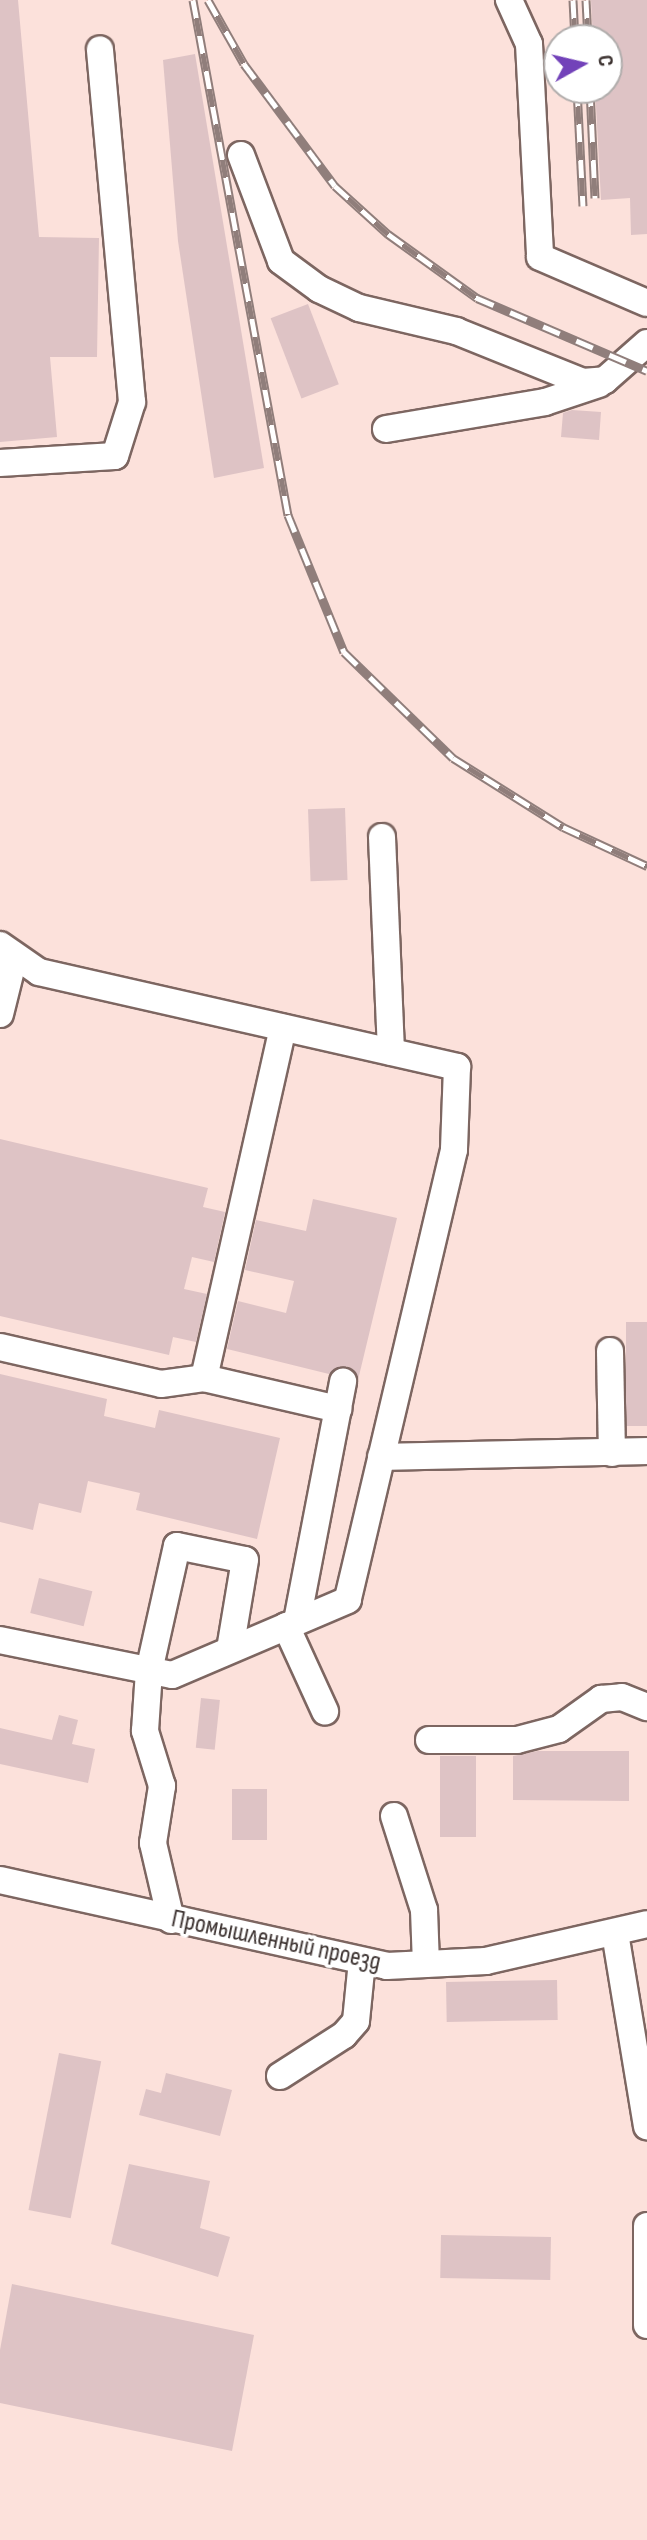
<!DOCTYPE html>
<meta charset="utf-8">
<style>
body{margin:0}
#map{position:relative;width:647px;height:2540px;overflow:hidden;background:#fce1db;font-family:"Sofia Sans Condensed",sans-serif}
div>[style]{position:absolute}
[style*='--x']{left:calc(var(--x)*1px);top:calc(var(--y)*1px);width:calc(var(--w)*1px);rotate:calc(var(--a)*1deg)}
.building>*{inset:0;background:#dec3c5;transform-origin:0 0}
.roads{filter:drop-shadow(2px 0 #7d6661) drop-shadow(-2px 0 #7d6661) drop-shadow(0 2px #7d6661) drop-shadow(0 -2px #7d6661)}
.minor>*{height:26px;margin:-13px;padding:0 13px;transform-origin:13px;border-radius:13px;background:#fff}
.rail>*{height:9px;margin-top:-4.5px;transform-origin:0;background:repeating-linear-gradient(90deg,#fff 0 18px,#907e7b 0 36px);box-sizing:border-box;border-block:2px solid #907e7b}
span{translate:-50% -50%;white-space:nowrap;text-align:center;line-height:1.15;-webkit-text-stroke:7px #fff;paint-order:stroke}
.street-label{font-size:26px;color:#3b312f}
.north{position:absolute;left:543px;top:24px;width:80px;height:80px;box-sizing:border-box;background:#fff;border:2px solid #b1adac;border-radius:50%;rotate:82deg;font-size:22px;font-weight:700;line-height:32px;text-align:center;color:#3b312f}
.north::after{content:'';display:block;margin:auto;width:28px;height:36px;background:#7242b9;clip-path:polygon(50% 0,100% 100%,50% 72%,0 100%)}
</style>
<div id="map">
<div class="building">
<div style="clip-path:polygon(0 0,18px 0,39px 237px,99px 238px,97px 357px,50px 357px,57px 437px,0 442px)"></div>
<div style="clip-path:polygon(591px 0,647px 0,647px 234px,631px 235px,630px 198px,601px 200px,595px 88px,607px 88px,607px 40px,593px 40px)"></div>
<div style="clip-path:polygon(195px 54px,264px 468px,214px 478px,178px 241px,163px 60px)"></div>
<div style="left:308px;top:304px;width:86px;height:40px;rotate:69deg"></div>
<div style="clip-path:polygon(572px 410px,601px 412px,599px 440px,561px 437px,563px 413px)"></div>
<div style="left:345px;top:808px;width:72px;height:37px;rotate:88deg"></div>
<div style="clip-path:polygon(0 1139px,208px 1188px,203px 1207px,225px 1212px,214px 1262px,192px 1257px,184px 1289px,207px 1294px,196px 1342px,173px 1337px,169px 1355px,0 1316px)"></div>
<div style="clip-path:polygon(313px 1199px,397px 1218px,358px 1380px,347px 1366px,329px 1374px,227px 1349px,238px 1301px,286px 1313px,294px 1281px,245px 1270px,256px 1220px,306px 1231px)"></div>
<div style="left:626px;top:1322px;width:21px;height:104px"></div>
<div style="clip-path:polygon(0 1374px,107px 1399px,104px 1416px,155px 1428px,159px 1410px,280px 1438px,257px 1539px,136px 1510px,140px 1493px,88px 1481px,81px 1513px,39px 1503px,33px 1530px,0 1522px)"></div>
<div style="left:39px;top:1578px;width:55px;height:36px;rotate:14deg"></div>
<div style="left:201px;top:1698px;width:19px;height:50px;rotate:6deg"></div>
<div style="clip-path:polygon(59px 1715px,78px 1720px,72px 1744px,95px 1749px,88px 1783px,0 1764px,0 1728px,52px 1740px)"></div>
<div style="clip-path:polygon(538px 1751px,629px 1751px,629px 1801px,513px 1800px,513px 1756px)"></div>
<div style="left:440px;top:1756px;width:36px;height:81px"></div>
<div style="left:232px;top:1789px;width:35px;height:51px"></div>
<div style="left:557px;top:1980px;width:40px;height:111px;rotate:89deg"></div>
<div style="left:59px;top:2053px;width:43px;height:160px;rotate:11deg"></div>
<div style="clip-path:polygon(166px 2073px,232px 2090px,220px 2136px,139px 2115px,146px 2089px,161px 2093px)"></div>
<div style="clip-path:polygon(129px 2164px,210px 2181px,200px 2228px,230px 2237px,218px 2277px,111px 2244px)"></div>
<div style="left:441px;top:2235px;width:110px;height:43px;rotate:1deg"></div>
<div style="clip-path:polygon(12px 2284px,254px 2335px,232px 2451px,0 2403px,0 2350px)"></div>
</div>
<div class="roads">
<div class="minor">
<div style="--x:509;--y:0;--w:48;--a:65.6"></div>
<div style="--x:529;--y:44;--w:213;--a:87"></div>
<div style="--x:540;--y:257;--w:116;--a:23.3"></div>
<div style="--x:241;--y:155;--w:113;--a:69.3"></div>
<div style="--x:281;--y:261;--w:47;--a:36.4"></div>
<div style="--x:319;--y:289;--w:44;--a:25.4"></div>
<div style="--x:359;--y:308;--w:100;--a:13.3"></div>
<div style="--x:456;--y:331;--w:137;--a:21.9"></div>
<div style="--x:583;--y:382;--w:22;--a:-5"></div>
<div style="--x:605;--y:380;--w:56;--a:-41.4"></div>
<div style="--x:386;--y:429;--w:161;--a:-9.6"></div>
<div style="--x:545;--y:402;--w:57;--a:-18.4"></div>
<div style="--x:0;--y:463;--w:115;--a:-3.5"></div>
<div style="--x:115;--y:456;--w:57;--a:-72.5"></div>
<div style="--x:132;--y:402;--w:354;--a:-95.2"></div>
<div style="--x:382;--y:837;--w:215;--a:87.6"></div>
<div style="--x:0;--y:945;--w:47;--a:34.7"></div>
<div style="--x:39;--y:972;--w:429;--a:12.8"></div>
<div style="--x:457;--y:1067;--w:83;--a:92.1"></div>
<div style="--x:454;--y:1150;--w:462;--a:103.3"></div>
<div style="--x:348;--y:1600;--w:191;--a:156.9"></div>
<div style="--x:172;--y:1675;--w:176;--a:-168.5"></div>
<div style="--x:0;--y:1014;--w:58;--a:-76"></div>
<div style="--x:0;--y:1347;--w:165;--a:12.9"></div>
<div style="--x:161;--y:1384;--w:43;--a:-7.9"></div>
<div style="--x:204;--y:1378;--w:138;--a:13"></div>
<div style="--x:610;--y:1351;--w:102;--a:88.9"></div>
<div style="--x:204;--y:1378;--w:359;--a:-77.3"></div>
<div style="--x:381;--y:1457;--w:266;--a:-1.3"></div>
<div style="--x:297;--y:1621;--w:244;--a:-79.1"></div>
<div style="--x:286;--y:1626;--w:94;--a:65.4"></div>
<div style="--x:429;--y:1740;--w:88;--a:0"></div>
<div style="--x:517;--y:1740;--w:43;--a:-14.7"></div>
<div style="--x:559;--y:1729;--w:52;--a:-35.5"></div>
<div style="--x:601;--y:1699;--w:21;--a:-5"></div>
<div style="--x:622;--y:1697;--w:27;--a:22"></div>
<div style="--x:394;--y:1816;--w:99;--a:72.3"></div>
<div style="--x:424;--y:1910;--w:54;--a:87.9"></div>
<div style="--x:0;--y:1880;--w:396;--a:12.5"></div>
<div style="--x:387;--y:1966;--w:99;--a:-2.9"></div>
<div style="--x:486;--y:1961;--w:165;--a:-12.9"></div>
<div style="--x:171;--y:1920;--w:79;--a:-103.2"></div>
<div style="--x:153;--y:1843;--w:58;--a:-81"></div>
<div style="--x:162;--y:1786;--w:58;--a:-107.2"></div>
<div style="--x:145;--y:1731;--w:60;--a:-86.2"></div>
<div style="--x:149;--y:1671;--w:128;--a:-77.4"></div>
<div style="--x:177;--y:1546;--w:69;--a:11.6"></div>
<div style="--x:245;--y:1560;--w:91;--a:99.5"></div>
<div style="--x:615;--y:1933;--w:196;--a:80.6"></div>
<div style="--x:280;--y:2076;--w:76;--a:-32.6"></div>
<div style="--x:344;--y:2035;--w:18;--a:-49"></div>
<div style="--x:356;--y:2021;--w:60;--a:-84.3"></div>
<div style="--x:647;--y:2226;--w:99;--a:90"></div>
</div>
</div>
<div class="rail">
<div style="--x:193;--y:0;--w:524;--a:79.55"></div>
<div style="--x:288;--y:515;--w:148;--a:67.8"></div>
<div style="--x:344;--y:652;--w:152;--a:44.2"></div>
<div style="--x:453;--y:758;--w:130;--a:32.1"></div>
<div style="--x:563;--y:827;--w:93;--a:24.9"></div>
<div style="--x:208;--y:0;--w:73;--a:60.6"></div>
<div style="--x:244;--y:64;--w:152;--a:53.3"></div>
<div style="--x:335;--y:186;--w:72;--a:42.2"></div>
<div style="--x:388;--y:234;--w:110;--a:35.7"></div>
<div style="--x:477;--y:298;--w:185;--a:23.2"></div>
<div style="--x:573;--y:0;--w:40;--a:87.1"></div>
<div style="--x:586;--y:0;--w:40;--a:87.1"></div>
<div style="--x:577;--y:88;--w:118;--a:87.1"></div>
<div style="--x:590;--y:88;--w:110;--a:87.4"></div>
</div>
<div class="street-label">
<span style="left:276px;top:1941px;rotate:12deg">Промышленный проезд</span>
</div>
<div class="north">С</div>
</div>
